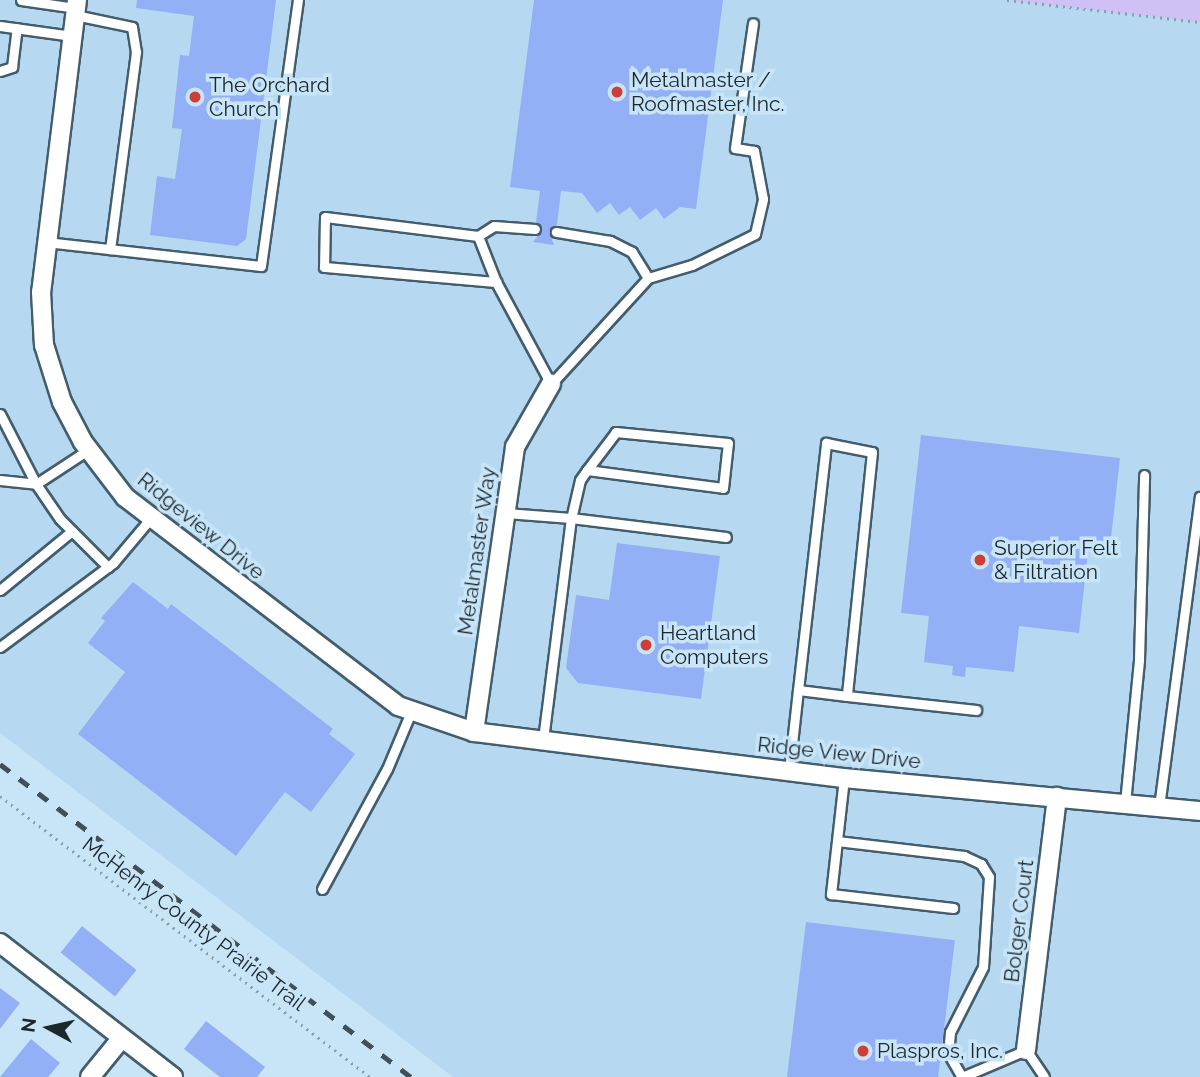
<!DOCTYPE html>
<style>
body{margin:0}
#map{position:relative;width:1200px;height:1077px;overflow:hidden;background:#c8e5f8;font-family:Raleway,sans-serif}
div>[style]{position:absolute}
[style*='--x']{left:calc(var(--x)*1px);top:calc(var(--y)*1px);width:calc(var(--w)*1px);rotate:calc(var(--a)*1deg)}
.built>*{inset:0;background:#b6d9f1}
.green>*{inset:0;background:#cfc0f6}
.building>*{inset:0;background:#93aff6;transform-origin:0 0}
.path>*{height:2.5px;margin-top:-1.25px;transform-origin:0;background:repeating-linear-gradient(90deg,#89a0ae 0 2px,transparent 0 7px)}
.roads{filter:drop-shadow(2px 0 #435d6d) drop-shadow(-2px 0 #435d6d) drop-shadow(0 2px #435d6d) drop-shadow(0 -2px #435d6d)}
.service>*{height:9px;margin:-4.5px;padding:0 4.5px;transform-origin:4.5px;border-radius:4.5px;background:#fff}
.minor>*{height:18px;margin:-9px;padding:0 9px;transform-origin:9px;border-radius:9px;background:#fff}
.rail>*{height:5px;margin-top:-2.5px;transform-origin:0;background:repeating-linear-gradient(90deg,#404f58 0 12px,transparent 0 24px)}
.dots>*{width:19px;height:19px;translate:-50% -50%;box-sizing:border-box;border:4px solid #c8e5f8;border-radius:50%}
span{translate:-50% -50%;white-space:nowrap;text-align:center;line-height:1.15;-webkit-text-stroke:7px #c8e5f8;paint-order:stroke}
.poi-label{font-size:21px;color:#1b262d}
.left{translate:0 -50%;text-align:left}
.street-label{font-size:21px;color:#1b262d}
.north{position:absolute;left:14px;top:993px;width:70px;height:70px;-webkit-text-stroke:5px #c8e5f8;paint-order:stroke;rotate:278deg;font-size:19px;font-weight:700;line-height:28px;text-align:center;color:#1b262d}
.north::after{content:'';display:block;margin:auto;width:24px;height:32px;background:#1b262d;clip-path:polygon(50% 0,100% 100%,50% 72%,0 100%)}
</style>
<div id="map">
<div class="built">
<div style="clip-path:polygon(0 0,1200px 0,1200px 1077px,453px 1077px,0 733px)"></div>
</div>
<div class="green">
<div style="clip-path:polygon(1007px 0,1200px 0,1200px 22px)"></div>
</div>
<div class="building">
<div style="clip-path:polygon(137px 0,276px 0,246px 239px,237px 246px,150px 235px,157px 176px,175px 179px,182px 129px,172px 128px,180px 55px,189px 56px,194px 16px,136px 8px)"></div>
<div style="clip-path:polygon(534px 0,723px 0,696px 209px,680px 207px,664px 219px,656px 208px,640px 220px,630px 207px,619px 215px,610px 203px,597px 213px,582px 193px,561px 191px,557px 225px,549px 232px,554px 245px,533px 242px,542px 230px,536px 222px,540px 191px,510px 187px)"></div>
<div style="clip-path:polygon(921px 435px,1120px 458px,1110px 547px,1089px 544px,1079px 633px,1019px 626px,1014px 672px,966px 667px,965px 677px,952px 675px,953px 666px,924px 662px,929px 616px,901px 613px)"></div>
<div style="clip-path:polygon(617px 543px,720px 556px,701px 699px,578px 683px,566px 668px,576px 595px,609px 600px)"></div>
<div style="clip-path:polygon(133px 582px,168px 609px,171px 604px,333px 729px,329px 734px,355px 754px,311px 812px,285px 792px,236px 856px,78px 734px,125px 672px,88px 643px,105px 621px,101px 618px)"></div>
<div style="left:806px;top:922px;width:150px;height:156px;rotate:7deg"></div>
<div style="left:82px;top:926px;width:70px;height:34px;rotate:39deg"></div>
<div style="clip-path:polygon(0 988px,20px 1003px,0 1029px)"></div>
<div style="clip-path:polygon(206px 1021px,265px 1067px,257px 1077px,220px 1077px,184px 1049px)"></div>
<div style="clip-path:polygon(31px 1039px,60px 1063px,48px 1077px,0 1077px)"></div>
</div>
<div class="path">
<div style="--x:1007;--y:0;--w:194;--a:6.5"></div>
<div style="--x:0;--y:796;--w:465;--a:37.2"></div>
</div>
<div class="roads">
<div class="service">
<div style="--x:21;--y:0;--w:56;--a:8.3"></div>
<div style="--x:75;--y:15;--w:58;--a:11.9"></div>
<div style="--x:132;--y:27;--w:25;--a:81"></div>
<div style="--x:136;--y:52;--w:199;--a:97.5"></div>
<div style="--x:0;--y:26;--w:73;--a:7.9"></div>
<div style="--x:0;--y:71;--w:13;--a:-18"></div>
<div style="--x:12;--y:67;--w:39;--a:-83"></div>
<div style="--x:478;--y:236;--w:19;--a:-32"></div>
<div style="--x:494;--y:226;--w:41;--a:4.2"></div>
<div style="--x:46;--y:242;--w:216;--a:6.4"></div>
<div style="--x:261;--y:266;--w:269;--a:-82.1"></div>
<div style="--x:648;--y:278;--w:46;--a:-16.5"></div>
<div style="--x:692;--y:265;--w:70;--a:-26.2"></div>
<div style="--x:755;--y:234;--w:36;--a:-77"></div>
<div style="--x:763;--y:199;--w:49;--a:-100.6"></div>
<div style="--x:754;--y:151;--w:19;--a:-171"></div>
<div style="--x:735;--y:148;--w:126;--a:-81.8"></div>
<div style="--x:496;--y:282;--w:49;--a:-111.4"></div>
<div style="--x:478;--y:236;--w:154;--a:-172.9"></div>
<div style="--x:325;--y:217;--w:50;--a:91.1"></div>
<div style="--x:324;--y:267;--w:173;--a:5"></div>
<div style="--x:496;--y:282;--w:116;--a:61.7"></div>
<div style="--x:551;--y:384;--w:144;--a:-47.5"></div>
<div style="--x:648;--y:278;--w:31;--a:-122"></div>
<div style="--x:632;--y:252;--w:25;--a:-153"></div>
<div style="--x:610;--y:241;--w:55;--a:-170.5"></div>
<div style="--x:0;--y:414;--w:79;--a:62.8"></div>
<div style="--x:36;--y:484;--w:42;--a:55.6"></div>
<div style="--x:60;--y:519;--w:68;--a:45"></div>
<div style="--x:587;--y:470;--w:137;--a:7.5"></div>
<div style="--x:723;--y:488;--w:45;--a:-83.7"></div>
<div style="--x:728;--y:443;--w:113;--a:-174.4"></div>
<div style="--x:616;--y:432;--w:48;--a:127.3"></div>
<div style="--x:587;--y:470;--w:12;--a:125"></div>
<div style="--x:580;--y:480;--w:39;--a:103"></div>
<div style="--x:571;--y:518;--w:156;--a:7"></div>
<div style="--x:0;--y:480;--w:36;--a:6"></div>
<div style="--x:36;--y:484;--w:62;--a:-33.2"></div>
<div style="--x:506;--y:513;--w:65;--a:4.4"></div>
<div style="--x:571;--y:518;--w:223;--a:97.2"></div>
<div style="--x:0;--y:590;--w:93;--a:-39.3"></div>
<div style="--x:0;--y:647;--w:141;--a:-36.6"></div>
<div style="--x:113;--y:563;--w:57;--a:-49.9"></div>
<div style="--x:847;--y:696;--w:130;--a:6.2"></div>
<div style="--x:789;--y:771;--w:81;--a:-83.7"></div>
<div style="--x:798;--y:690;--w:249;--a:-83.5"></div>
<div style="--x:826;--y:443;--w:47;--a:11.1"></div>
<div style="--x:872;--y:452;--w:245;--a:95.9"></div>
<div style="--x:847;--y:696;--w:49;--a:-173"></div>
<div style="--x:844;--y:778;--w:117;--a:96.4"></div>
<div style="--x:831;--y:894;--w:123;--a:6.5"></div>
<div style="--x:1125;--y:803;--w:145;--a:-84.4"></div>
<div style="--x:1139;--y:659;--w:184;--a:-88.4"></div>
<div style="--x:1159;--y:807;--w:313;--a:-82.5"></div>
<div style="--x:837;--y:841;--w:128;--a:6.7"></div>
<div style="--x:964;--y:856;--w:19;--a:25"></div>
<div style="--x:981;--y:864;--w:15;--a:58"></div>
<div style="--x:989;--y:877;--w:90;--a:93.8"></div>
<div style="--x:983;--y:967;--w:73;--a:116.9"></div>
<div style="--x:950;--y:1032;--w:21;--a:95"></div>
<div style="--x:948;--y:1053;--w:28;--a:60"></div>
<div style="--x:322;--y:889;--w:136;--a:-61.6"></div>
<div style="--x:387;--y:769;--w:62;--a:-67.2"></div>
<div style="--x:962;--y:1077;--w:69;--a:-22.9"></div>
<div style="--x:1026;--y:1050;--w:32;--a:56"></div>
</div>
<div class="minor">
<div style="--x:77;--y:0;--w:294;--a:97"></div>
<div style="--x:41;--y:292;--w:53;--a:86.8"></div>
<div style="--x:44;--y:345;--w:60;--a:72.5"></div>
<div style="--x:62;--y:402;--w:45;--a:62.3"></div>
<div style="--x:83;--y:442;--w:69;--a:52.6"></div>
<div style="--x:125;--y:497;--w:344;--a:37.4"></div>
<div style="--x:398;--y:706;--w:80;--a:18.9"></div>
<div style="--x:474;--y:732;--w:373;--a:7.1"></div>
<div style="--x:844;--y:778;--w:358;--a:5.3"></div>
<div style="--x:474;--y:732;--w:288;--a:-81.8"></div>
<div style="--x:515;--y:447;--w:73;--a:-60.3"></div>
<div style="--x:0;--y:943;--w:219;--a:37.8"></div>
<div style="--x:1026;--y:1050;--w:255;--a:-83"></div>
<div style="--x:90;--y:1077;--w:49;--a:-50.8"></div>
</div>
</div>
<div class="rail">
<div style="--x:0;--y:764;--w:517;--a:37.29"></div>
</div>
<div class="dots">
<div style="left:617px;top:92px;background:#cd3f36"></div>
<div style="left:195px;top:97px;background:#cd3f36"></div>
<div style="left:980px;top:560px;background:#cd3f36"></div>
<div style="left:646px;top:645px;background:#cd3f36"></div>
<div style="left:863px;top:1051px;background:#cd3f36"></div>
</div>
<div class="poi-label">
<span class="left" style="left:631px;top:92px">Metalmaster /<br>Roofmaster, Inc.</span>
<span class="left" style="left:209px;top:97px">The Orchard<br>Church</span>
<span class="left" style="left:994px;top:560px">Superior Felt<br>&amp; Filtration</span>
<span class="left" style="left:660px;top:645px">Heartland<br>Computers</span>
<span class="left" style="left:877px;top:1051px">Plaspros, Inc.</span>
</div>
<div class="street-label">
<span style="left:201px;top:526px;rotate:39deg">Ridgeview Drive</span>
<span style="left:477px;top:551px;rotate:-82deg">Metalmaster Way</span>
<span style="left:839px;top:753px;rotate:6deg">Ridge View Drive</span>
<span style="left:1019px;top:921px;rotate:-83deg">Bolger Court</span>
<span style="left:194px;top:924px;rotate:37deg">McHenry County Prairie Trail</span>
</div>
<div class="north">N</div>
</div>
